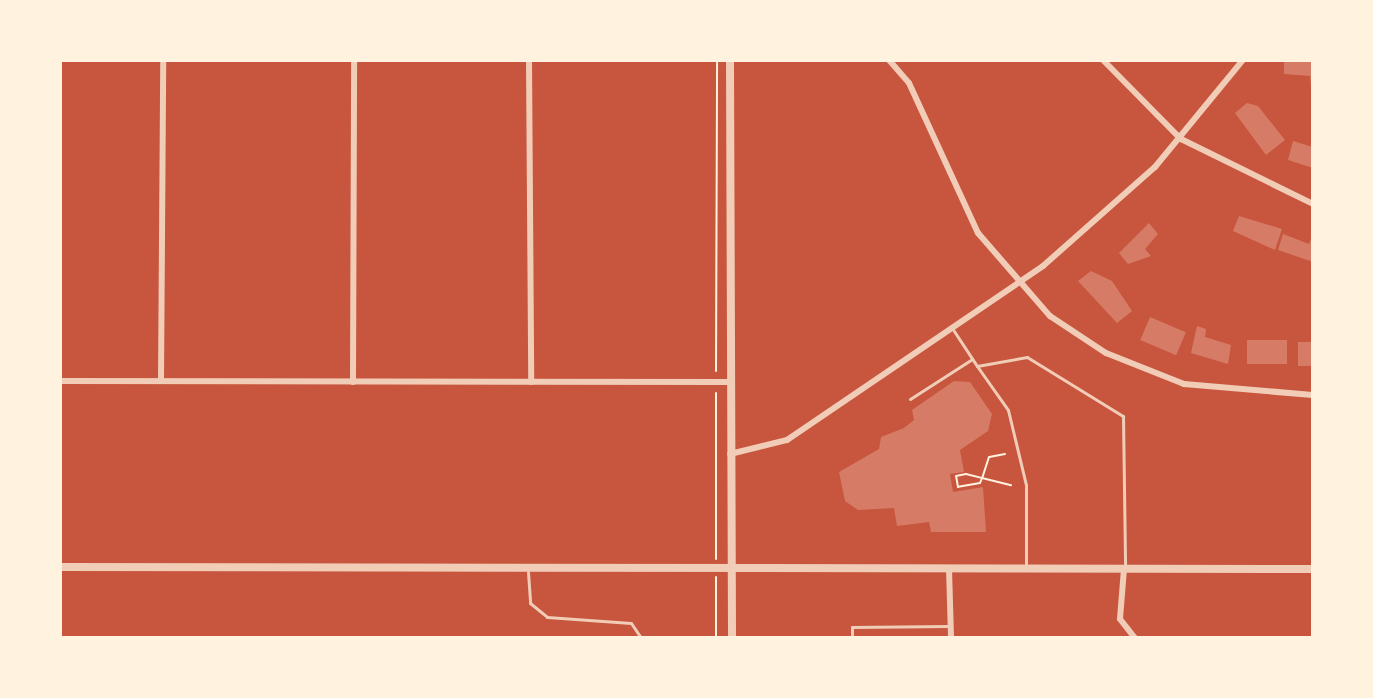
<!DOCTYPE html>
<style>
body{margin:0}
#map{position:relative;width:1373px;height:698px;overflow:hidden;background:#c8553d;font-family:"Fira Sans",sans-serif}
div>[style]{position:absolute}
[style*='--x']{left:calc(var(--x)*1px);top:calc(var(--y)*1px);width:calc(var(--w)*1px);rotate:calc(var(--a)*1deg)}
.building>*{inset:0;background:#d67c66;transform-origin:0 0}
.path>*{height:2px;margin:-1px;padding:0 1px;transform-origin:1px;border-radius:1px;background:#fff3e0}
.service>*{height:3px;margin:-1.5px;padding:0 1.5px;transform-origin:1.5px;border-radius:1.5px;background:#f1ccb7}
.minor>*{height:6px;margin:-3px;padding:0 3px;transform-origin:3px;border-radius:3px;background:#f1ccb7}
.tertiary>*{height:8px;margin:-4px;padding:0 4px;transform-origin:4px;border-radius:4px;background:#f1ccb7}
span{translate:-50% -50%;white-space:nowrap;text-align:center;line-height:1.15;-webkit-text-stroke:6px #fff3e0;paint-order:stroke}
.frame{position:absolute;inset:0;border:62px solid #fff3e0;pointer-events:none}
</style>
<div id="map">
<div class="building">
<div style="clip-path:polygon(1284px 60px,1313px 60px,1313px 104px,1310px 76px,1284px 74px)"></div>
<div style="clip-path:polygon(1247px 103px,1258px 106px,1285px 140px,1266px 155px,1235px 113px)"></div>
<div style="clip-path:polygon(1293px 141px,1313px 147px,1313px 168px,1288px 160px)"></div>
<div style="clip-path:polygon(1239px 216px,1282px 229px,1275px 250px,1233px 231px)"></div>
<div style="clip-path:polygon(1149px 223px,1158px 234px,1145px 249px,1151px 256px,1128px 264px,1119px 253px)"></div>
<div style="clip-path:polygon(1313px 233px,1313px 262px,1278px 250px,1283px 234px,1309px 244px)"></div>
<div style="clip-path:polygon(1091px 271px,1112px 281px,1132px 311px,1117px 323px,1078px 281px)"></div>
<div style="left:1150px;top:317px;width:39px;height:25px;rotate:23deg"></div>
<div style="clip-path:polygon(1197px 326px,1206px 329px,1205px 337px,1231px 345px,1228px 364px,1191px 353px)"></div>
<div style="left:1247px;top:340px;width:40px;height:24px"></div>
<div style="left:1313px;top:342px;width:24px;height:15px;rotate:90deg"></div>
<div style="clip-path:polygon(954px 381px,970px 382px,992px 414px,988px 431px,960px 450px,964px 472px,950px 474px,953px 492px,983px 487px,986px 532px,931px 532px,929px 522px,897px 526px,894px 508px,858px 510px,845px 501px,839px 472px,879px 449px,881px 437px,904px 428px,914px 420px,912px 410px)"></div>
</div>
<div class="path">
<div style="--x:716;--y:371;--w:311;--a:-89.8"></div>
<div style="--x:1005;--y:454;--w:16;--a:169"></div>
<div style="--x:989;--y:457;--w:22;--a:108"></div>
<div style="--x:982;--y:478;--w:5;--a:112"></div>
<div style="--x:980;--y:483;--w:22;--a:170"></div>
<div style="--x:958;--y:487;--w:11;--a:-100"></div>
<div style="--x:956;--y:476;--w:10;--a:-11"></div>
<div style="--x:966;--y:474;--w:16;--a:14"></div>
<div style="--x:982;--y:478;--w:30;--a:14"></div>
<div style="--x:716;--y:559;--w:166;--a:-90"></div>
<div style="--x:716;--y:577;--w:61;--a:90"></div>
</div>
<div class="service">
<div style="--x:952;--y:328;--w:45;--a:56.7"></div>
<div style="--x:977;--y:366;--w:51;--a:-10.2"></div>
<div style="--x:1027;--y:357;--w:113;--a:31.6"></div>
<div style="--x:1123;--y:416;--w:150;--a:89.2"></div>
<div style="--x:977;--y:366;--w:54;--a:54.8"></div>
<div style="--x:1008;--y:410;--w:77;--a:76.5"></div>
<div style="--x:1026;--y:485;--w:80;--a:90"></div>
<div style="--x:910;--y:399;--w:74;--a:-32.8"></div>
<div style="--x:528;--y:572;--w:31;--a:86"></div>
<div style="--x:530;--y:603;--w:22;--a:39"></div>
<div style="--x:547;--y:617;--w:84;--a:4.1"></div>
<div style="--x:631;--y:623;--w:18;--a:56"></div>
<div style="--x:852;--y:638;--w:11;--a:-90"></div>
<div style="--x:852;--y:627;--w:97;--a:-0.6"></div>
</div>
<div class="minor">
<div style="--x:529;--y:60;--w:322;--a:89.6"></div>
<div style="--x:889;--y:60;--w:30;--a:49"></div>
<div style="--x:909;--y:83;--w:165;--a:65.3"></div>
<div style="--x:978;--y:233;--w:110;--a:49.1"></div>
<div style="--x:1050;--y:316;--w:67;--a:33.5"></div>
<div style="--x:1106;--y:353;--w:84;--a:21.7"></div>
<div style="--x:1184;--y:384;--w:129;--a:4.9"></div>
<div style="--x:1103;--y:60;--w:111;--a:45.4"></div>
<div style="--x:1181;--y:139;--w:147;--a:26.2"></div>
<div style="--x:60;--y:381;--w:671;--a:0.09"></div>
<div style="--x:161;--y:381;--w:321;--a:-89.6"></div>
<div style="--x:353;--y:382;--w:322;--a:-89.8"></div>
<div style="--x:730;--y:454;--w:59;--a:-13.8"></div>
<div style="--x:787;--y:440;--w:310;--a:-34.2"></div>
<div style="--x:1043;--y:266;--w:149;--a:-41.5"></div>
<div style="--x:1155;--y:167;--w:139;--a:-50.6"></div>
<div style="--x:949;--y:569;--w:69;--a:88.3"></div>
<div style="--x:1124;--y:569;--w:50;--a:94.6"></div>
<div style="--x:1120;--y:619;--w:24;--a:52"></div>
</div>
<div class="tertiary">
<div style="--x:730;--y:60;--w:578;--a:89.8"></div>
<div style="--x:60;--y:567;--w:1253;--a:0.09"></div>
</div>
<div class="frame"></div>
</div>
